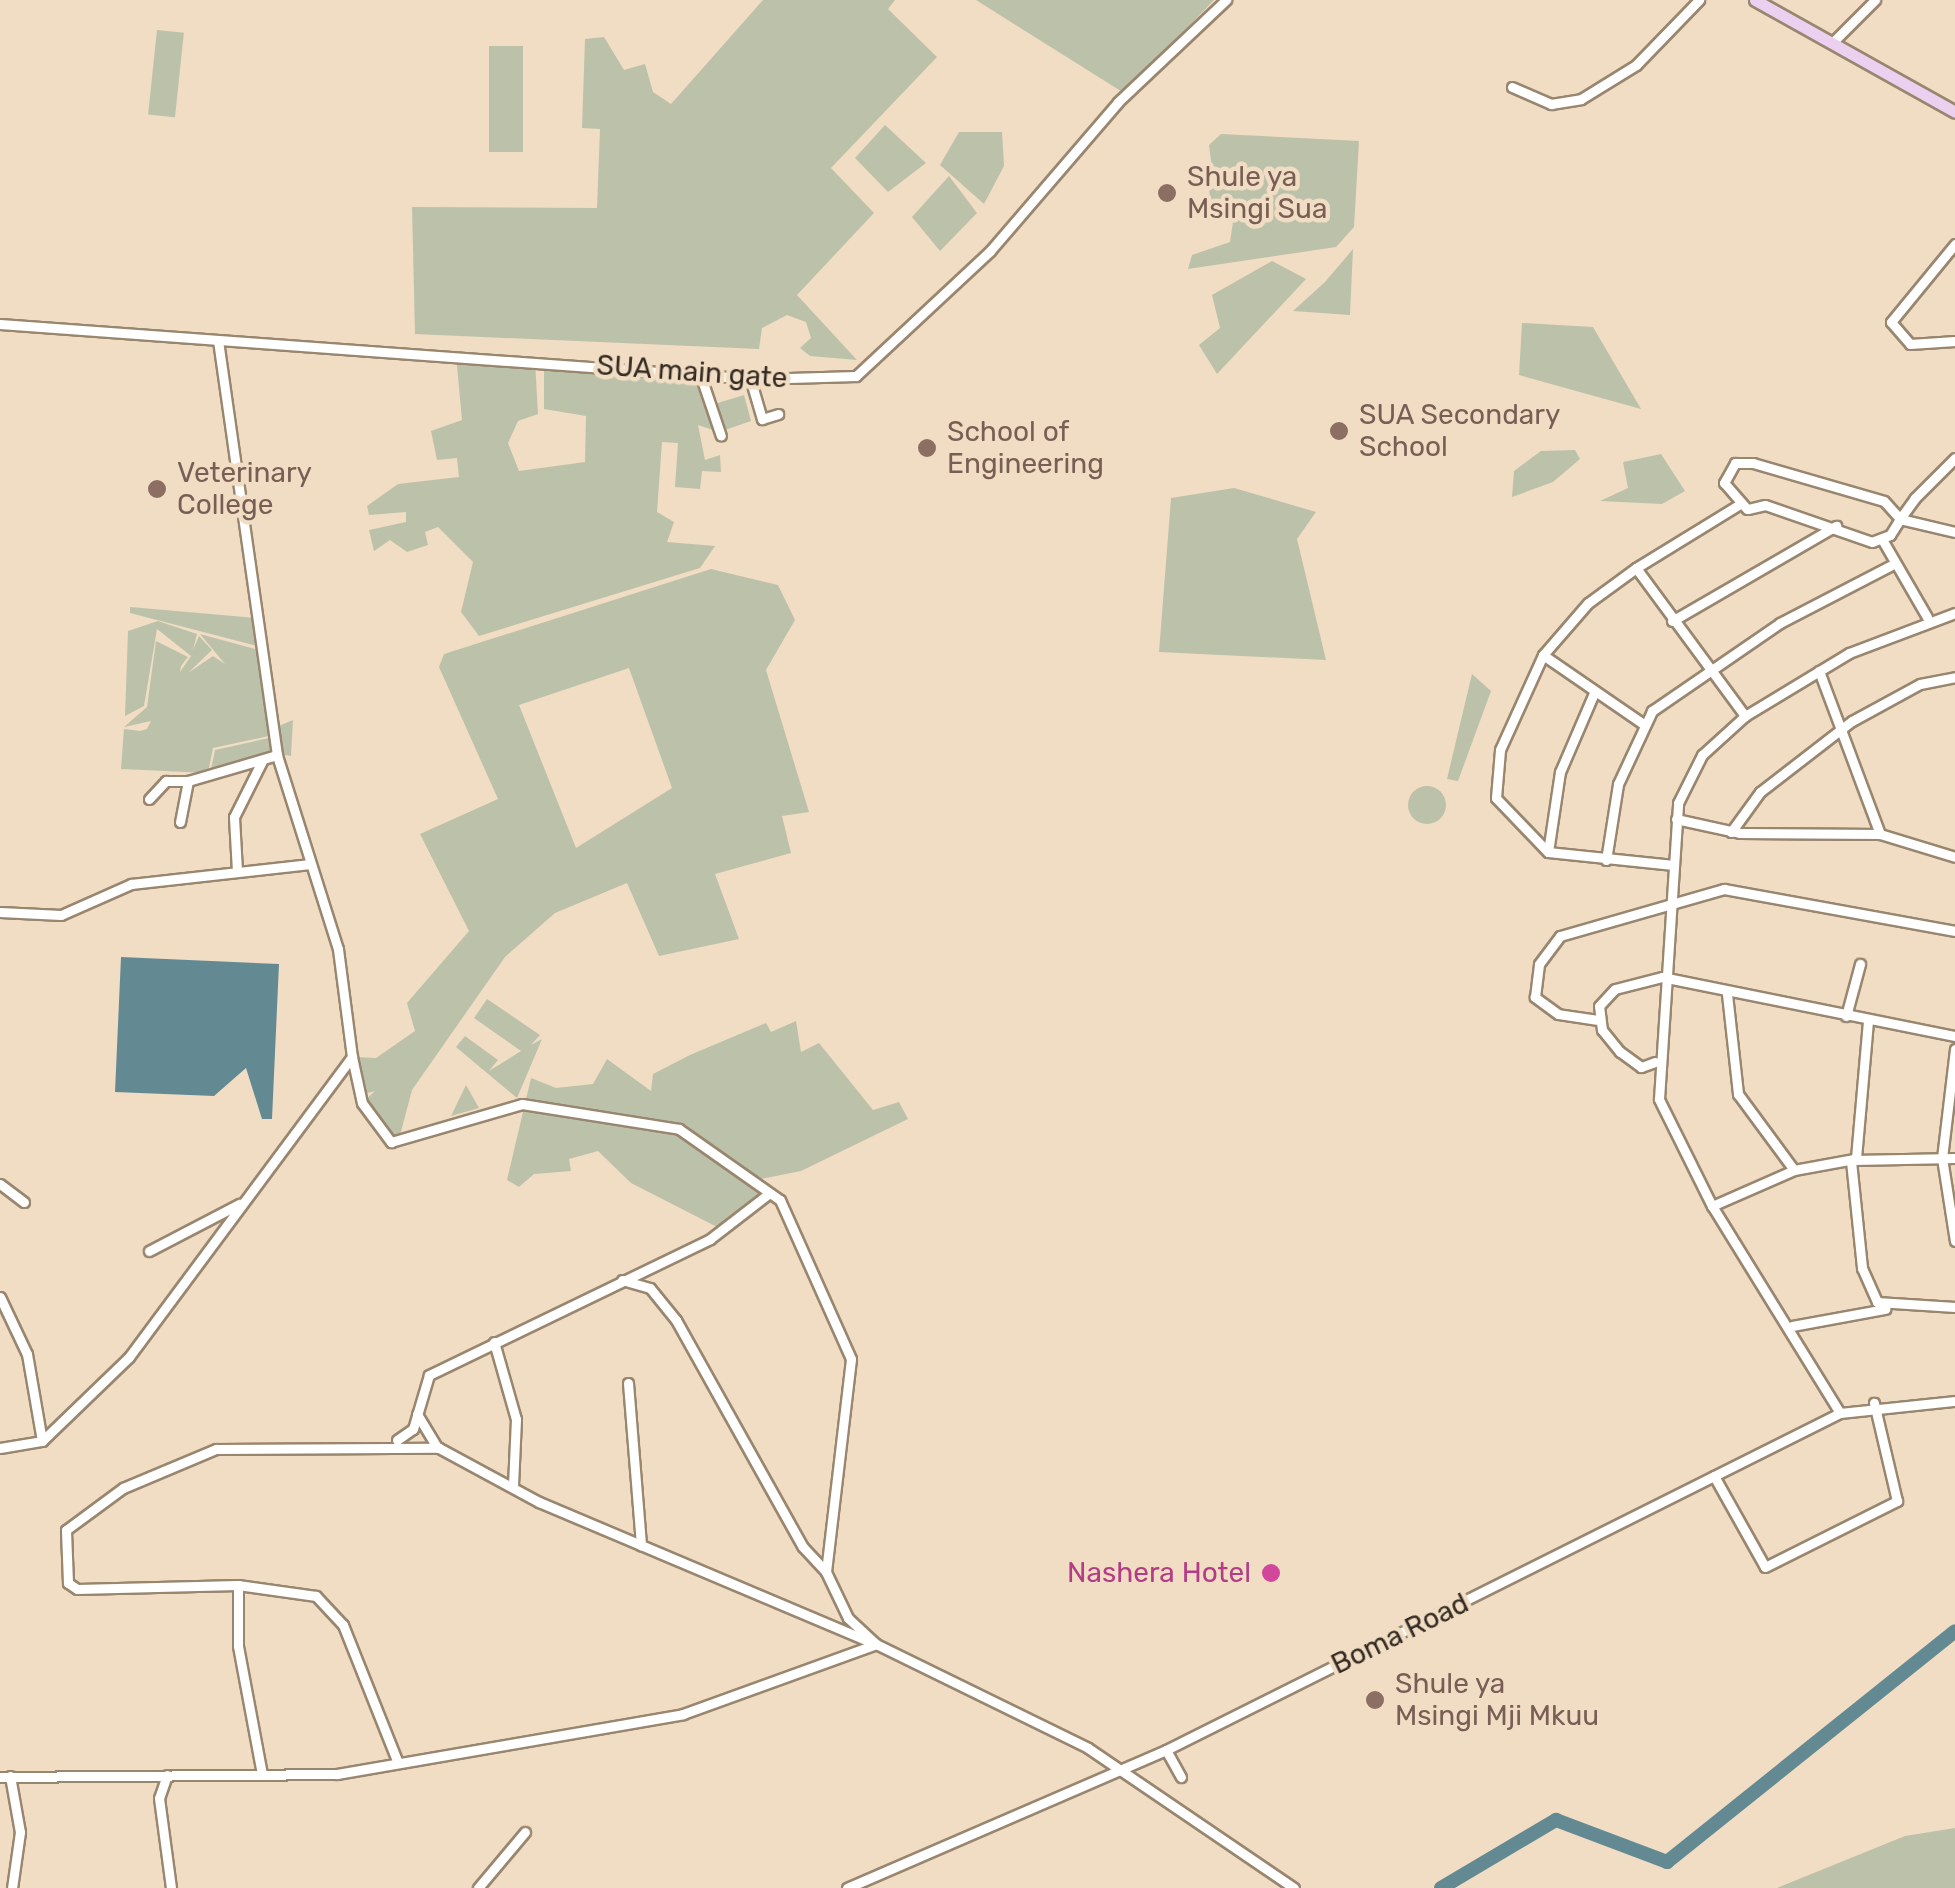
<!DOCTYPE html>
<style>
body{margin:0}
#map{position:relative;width:1955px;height:1888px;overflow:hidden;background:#f1dcc4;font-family:Rubik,sans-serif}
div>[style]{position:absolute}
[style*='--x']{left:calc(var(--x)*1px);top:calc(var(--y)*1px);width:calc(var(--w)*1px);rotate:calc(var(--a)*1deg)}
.green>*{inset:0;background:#bcc2aa;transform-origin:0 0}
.round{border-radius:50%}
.water>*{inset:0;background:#638a92}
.river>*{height:14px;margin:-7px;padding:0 7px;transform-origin:7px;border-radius:7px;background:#638a92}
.roads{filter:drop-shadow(2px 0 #99866f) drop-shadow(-2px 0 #99866f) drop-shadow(0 2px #99866f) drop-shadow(0 -2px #99866f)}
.street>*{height:9px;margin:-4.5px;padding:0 4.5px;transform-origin:4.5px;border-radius:4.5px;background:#fff}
.secondary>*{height:11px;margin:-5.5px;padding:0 5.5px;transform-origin:5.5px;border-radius:5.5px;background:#ecd0f0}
.dots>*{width:28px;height:28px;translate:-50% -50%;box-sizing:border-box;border:5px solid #f1dcc4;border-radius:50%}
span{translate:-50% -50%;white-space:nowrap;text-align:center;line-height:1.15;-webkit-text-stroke:9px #f1dcc4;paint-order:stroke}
.education-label{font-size:28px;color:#785e54}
.left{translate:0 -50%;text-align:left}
.street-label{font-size:28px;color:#332b22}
.hotel-label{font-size:28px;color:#b23c85}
.right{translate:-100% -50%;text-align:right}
</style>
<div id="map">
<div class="green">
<div style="clip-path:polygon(763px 0,895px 0,888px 9px,937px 57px,831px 168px,874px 213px,797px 295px,857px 360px,810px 356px,800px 348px,811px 338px,806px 322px,787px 315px,762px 328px,759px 349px,415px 334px,412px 207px,597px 208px,600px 129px,582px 128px,585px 39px,604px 37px,624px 70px,645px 64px,653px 92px,671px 104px)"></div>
<div style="clip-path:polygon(976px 0,1214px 0,1124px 93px)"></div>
<div style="left:157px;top:30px;width:27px;height:85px;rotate:6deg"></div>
<div style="left:489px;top:46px;width:34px;height:106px"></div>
<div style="clip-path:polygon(885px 125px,926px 163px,888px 192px,855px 158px)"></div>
<div style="clip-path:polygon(959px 132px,1002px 132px,1004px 166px,984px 204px,940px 165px)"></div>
<div style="clip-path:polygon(1221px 134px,1359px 141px,1354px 227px,1336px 247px,1188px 269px,1192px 255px,1230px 242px,1233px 222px,1250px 217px,1241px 204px,1210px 200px,1209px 186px,1228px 187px,1212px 168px,1209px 145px)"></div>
<div style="clip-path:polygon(949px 176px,977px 213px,940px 251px,912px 217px)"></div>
<div style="clip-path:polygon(1353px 249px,1350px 315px,1293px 311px,1325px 282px)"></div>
<div style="clip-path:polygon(1272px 261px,1306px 279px,1217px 374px,1199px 345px,1220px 328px,1212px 295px)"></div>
<div style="clip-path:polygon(1522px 323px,1593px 327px,1641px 409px,1519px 375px)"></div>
<div style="clip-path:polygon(456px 355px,535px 361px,538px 414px,518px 421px,508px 443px,519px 471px,585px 462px,586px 416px,544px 409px,544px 367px,697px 377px,711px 405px,744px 395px,751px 421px,719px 432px,698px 425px,705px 460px,720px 455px,721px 472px,702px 471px,700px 489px,675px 487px,678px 443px,662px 442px,657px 512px,674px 522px,667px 542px,715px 546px,700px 568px,479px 636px,461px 612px,473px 562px,438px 527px,425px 532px,428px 545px,407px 552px,390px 540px,374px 551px,369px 530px,406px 522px,406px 512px,369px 515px,367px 506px,398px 484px,459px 477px,457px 458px,437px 460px,431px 431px,462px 420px)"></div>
<div style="clip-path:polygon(1575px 450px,1580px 459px,1553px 482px,1512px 497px,1514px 471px,1541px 451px)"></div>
<div style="clip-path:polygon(1661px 454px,1685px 491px,1662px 504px,1600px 501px,1628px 488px,1623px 462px)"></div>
<div style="clip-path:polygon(1234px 488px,1316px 512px,1297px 539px,1326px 660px,1159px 652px,1171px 498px)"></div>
<div style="clip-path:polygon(evenodd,711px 569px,778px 585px,795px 620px,766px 670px,809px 812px,782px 816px,791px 853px,715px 874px,739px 939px,659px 956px,627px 883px,555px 913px,505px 957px,412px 1090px,398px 1143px,391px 1142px,362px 1103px,375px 1091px,360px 1095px,352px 1057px,376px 1058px,415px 1031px,407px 1003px,469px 931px,420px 834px,498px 799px,439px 667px,444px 654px,711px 569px,629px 668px,672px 788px,576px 848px,519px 705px,629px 668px)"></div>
<div style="clip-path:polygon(130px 607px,256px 618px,261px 647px,130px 613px)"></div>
<div style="clip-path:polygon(158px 621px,197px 634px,193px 650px,199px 636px,212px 650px,188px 673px,213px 656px,225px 664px,200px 634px,262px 651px,269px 736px,213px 748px,208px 773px,121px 769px,124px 729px,140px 731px,147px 729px,151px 721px,124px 727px,147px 707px,156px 641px,188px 657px,181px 666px,180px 672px,191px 656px,157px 629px,144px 706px,125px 716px,128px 631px)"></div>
<div style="clip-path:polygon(1472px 674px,1491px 691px,1458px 781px,1447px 779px)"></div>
<div style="clip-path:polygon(293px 720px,291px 756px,279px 754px,274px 728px)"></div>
<div style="clip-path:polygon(269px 738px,272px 752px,211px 770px,215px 750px)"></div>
<div class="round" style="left:1408px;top:786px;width:38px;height:38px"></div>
<div style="clip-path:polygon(487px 999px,540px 1035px,531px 1045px,542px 1039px,517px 1098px,456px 1047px,465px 1036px,498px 1060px,489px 1071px,521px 1051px,474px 1018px)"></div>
<div style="clip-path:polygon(796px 1021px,801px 1052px,819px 1043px,873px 1110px,899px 1102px,908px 1119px,801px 1171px,755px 1180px,767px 1195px,721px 1229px,631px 1183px,598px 1151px,569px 1159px,571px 1171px,534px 1174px,519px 1187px,507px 1180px,531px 1078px,556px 1088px,593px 1084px,607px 1059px,651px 1091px,653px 1074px,690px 1055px,766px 1023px,771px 1032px)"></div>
<div style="clip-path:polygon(466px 1085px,479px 1108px,451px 1116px)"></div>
<div style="clip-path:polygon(1955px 1828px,1955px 1888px,1777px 1888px,1905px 1836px)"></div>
</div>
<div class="water">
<div style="clip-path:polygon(121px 957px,279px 964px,272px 1119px,262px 1119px,246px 1068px,214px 1096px,115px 1092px)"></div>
</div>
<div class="river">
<div style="--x:1441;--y:1888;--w:134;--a:-30.6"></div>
<div style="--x:1556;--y:1820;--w:119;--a:20.7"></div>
<div style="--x:1667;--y:1862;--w:369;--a:-38.7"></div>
</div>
<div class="roads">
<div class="street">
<div style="--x:1832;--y:43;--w:61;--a:-45"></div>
<div style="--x:1512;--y:87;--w:43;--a:23.6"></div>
<div style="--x:1551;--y:104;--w:30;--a:-9"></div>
<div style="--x:1581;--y:99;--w:65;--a:-31.7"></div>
<div style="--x:1636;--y:65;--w:91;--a:-45.9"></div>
<div style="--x:1955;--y:244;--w:101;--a:129.4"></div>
<div style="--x:1891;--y:322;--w:29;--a:49"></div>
<div style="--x:1910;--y:344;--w:45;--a:-3.8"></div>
<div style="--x:0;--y:324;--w:757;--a:4.17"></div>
<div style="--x:755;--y:379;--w:101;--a:-1.7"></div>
<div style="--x:856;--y:376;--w:183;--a:-43"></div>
<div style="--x:990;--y:251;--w:196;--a:-49.3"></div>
<div style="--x:1118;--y:102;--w:149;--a:-43.4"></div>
<div style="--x:700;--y:374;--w:65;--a:71.3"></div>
<div style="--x:750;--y:378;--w:43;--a:73.7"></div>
<div style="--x:762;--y:419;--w:17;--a:-17"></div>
<div style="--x:1955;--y:458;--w:57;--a:135"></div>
<div style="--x:1915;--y:498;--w:26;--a:126"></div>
<div style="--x:1900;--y:519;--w:19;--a:122"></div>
<div style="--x:1890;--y:535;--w:19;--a:159"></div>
<div style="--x:1872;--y:542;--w:113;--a:-160.9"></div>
<div style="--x:1765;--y:505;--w:18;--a:167"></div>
<div style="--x:1747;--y:509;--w:35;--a:-131"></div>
<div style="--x:1724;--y:483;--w:23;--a:-61"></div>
<div style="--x:1735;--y:463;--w:18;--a:0"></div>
<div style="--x:1753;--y:463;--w:136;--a:16.2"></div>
<div style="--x:1884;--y:501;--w:24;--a:48"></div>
<div style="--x:1900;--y:519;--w:57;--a:13.3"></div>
<div style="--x:1740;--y:504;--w:122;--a:148.4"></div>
<div style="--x:1636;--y:568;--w:184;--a:53.6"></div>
<div style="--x:1883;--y:541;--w:88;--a:59.9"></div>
<div style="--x:1636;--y:568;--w:59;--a:143.9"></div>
<div style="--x:1588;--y:603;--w:69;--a:130.9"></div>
<div style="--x:1543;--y:655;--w:120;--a:34.5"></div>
<div style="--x:1672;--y:621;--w:190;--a:-30.1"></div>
<div style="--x:1543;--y:655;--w:104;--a:114.4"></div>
<div style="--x:1500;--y:750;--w:48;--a:94.8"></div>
<div style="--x:1496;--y:798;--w:75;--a:46.1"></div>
<div style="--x:1548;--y:852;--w:126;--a:5.9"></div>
<div style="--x:1819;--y:671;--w:174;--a:69.5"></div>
<div style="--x:149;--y:799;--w:25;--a:-47"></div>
<div style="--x:166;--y:781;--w:22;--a:0"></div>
<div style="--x:1676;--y:819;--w:66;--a:12.3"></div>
<div style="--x:1740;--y:833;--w:140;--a:0.4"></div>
<div style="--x:1880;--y:834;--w:78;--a:17"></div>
<div style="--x:180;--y:822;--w:42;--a:-79"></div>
<div style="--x:188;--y:781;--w:93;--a:-16.3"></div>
<div style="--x:1731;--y:832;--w:49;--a:-54.1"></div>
<div style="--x:1760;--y:792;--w:116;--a:-37.7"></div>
<div style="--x:1852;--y:721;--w:77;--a:-28.6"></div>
<div style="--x:1920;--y:684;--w:36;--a:-11"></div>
<div style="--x:1548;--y:852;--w:81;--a:-81.5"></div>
<div style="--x:1560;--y:772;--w:86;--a:-66.7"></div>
<div style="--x:1606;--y:860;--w:77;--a:-81"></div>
<div style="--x:1618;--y:784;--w:81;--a:-65"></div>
<div style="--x:1652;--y:711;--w:155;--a:-34.5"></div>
<div style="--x:1780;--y:623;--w:124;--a:-27.4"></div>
<div style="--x:237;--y:871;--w:54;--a:-93.2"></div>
<div style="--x:234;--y:817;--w:63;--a:-63.4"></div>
<div style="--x:0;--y:912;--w:61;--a:2.8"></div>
<div style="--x:61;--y:915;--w:77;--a:-23.9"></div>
<div style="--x:131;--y:884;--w:178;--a:-6.4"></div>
<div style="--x:1727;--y:994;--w:101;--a:83.7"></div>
<div style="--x:1738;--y:1094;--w:94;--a:53.6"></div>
<div style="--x:1846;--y:1016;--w:54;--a:-74.9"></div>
<div style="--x:1598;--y:1020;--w:40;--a:-171.5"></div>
<div style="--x:1558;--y:1014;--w:29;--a:-144"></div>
<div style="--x:1535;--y:997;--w:33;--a:-83"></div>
<div style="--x:1539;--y:964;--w:35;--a:-53"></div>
<div style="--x:1560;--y:936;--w:171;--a:-16"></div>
<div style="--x:1724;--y:889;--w:235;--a:10.3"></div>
<div style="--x:1955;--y:1049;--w:110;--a:96.8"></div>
<div style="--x:1942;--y:1158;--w:84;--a:81.1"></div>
<div style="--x:352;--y:1057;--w:47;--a:77.7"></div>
<div style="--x:362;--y:1103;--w:49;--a:53.4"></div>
<div style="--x:391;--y:1142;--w:136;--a:-16.2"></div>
<div style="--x:522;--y:1104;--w:159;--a:9"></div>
<div style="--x:679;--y:1129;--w:123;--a:35.1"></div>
<div style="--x:780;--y:1200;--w:174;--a:65.9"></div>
<div style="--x:851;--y:1359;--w:214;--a:96.7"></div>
<div style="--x:826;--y:1572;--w:51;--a:64.4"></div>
<div style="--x:848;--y:1618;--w:38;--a:43"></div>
<div style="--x:876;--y:1644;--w:236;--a:26.1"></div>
<div style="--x:1088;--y:1748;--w:249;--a:34.2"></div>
<div style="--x:1655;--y:1062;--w:15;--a:160"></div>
<div style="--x:1641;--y:1067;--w:26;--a:-144"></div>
<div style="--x:1620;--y:1052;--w:28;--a:-129"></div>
<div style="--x:1602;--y:1030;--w:24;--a:-97"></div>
<div style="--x:1599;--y:1006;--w:23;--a:-47"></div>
<div style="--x:1615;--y:989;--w:49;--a:-14.3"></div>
<div style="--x:1662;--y:977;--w:299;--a:11.4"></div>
<div style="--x:1856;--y:1158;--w:139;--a:-85"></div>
<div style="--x:1853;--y:1160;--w:102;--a:-1.1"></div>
<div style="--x:1851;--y:1161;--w:108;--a:84.1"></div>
<div style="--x:1862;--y:1268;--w:37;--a:66"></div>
<div style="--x:1877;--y:1302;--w:78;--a:3.7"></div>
<div style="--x:0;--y:1184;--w:30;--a:37"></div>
<div style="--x:1712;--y:1206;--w:90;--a:-23.7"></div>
<div style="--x:1794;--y:1170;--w:61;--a:-10.4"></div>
<div style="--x:149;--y:1251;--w:102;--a:-27.6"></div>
<div style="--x:622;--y:1280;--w:29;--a:16"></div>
<div style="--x:650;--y:1288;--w:41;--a:50.9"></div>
<div style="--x:676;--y:1320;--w:260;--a:60.8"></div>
<div style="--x:803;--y:1547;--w:34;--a:47"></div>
<div style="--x:0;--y:1297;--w:63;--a:64.7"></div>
<div style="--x:27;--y:1354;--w:88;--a:80.2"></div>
<div style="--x:42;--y:1441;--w:121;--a:-44"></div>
<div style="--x:129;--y:1357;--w:374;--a:-53.4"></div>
<div style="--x:352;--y:1057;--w:109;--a:-97.4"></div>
<div style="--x:338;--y:949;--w:203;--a:-107.5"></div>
<div style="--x:277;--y:755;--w:416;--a:-98.1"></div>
<div style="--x:1792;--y:1326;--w:95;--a:-10.4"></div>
<div style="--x:494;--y:1342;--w:80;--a:74.1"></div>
<div style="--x:516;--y:1419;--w:66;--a:92.6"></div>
<div style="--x:628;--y:1383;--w:163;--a:85.4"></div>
<div style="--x:1840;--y:1413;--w:243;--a:-121.7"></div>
<div style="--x:1712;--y:1206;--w:119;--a:-116.4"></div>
<div style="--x:1659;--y:1099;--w:297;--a:-86.3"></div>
<div style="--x:1678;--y:803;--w:54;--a:-63.4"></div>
<div style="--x:1702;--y:755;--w:58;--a:-42.2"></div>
<div style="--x:1745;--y:716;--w:122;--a:-31.2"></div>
<div style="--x:1849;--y:653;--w:113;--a:-20.7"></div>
<div style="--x:417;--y:1414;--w:39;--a:59"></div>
<div style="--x:397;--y:1440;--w:19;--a:-35"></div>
<div style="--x:413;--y:1429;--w:56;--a:-73.5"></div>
<div style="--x:429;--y:1375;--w:312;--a:-25.8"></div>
<div style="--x:710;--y:1239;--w:72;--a:-37.7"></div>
<div style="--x:0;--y:1448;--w:43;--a:-9.5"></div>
<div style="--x:1714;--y:1476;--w:104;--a:60.7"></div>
<div style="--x:1765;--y:1567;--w:148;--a:-26.6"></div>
<div style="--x:1897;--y:1501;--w:101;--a:-103.2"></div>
<div style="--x:238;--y:1585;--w:61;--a:90"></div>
<div style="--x:238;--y:1646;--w:130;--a:79.4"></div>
<div style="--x:1166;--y:1750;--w:31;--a:61"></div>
<div style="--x:398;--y:1763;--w:149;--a:-111.7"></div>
<div style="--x:343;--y:1625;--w:40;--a:-133"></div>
<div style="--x:316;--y:1596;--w:79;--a:-172"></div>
<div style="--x:238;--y:1585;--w:161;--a:178.6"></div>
<div style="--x:77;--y:1589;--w:11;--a:-146"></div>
<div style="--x:68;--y:1583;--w:53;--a:-92.2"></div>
<div style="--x:66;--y:1530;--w:71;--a:-36.4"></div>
<div style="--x:123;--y:1488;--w:101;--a:-22.8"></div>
<div style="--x:216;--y:1449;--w:223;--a:-0.3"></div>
<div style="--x:439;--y:1448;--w:114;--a:28.4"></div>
<div style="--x:539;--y:1502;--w:357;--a:22.9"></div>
<div style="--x:167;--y:1775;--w:24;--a:109"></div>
<div style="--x:159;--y:1798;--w:91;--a:82.4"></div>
<div style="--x:10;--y:1776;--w:57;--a:79.9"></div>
<div style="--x:20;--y:1832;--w:57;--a:98.1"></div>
<div style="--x:0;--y:1777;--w:337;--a:-0.5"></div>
<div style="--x:337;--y:1774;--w:351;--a:-9.8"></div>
<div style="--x:683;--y:1714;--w:205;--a:-19.9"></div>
<div style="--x:478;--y:1888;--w:73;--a:-50"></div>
<div style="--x:847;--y:1888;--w:348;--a:-23.4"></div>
<div style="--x:1166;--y:1750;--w:754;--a:-26.57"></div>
<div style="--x:1840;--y:1413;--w:116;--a:-6"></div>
</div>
<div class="secondary">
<div style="--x:1755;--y:0;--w:229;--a:29.2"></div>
</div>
</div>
<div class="dots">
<div style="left:1167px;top:193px;background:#8d6e63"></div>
<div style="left:1339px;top:431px;background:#8d6e63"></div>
<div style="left:927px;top:448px;background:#8d6e63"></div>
<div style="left:157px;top:489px;background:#8d6e63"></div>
<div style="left:1271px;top:1573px;background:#d1479c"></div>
<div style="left:1375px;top:1700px;background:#8d6e63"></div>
</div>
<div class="education-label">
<span class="left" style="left:1187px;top:193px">Shule ya<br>Msingi Sua</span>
<span class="left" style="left:1359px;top:431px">SUA Secondary<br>School</span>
<span class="left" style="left:947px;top:448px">School of<br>Engineering</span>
<span class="left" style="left:177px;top:489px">Veterinary<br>College</span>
<span class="left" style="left:1395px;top:1700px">Shule ya<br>Msingi Mji Mkuu</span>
</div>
<div class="street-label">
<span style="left:692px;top:372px;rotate:4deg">SUA main gate</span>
<span style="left:1400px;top:1634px;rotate:-26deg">Boma Road</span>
</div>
<div class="hotel-label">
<span class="right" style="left:1251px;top:1573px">Nashera Hotel</span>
</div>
</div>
